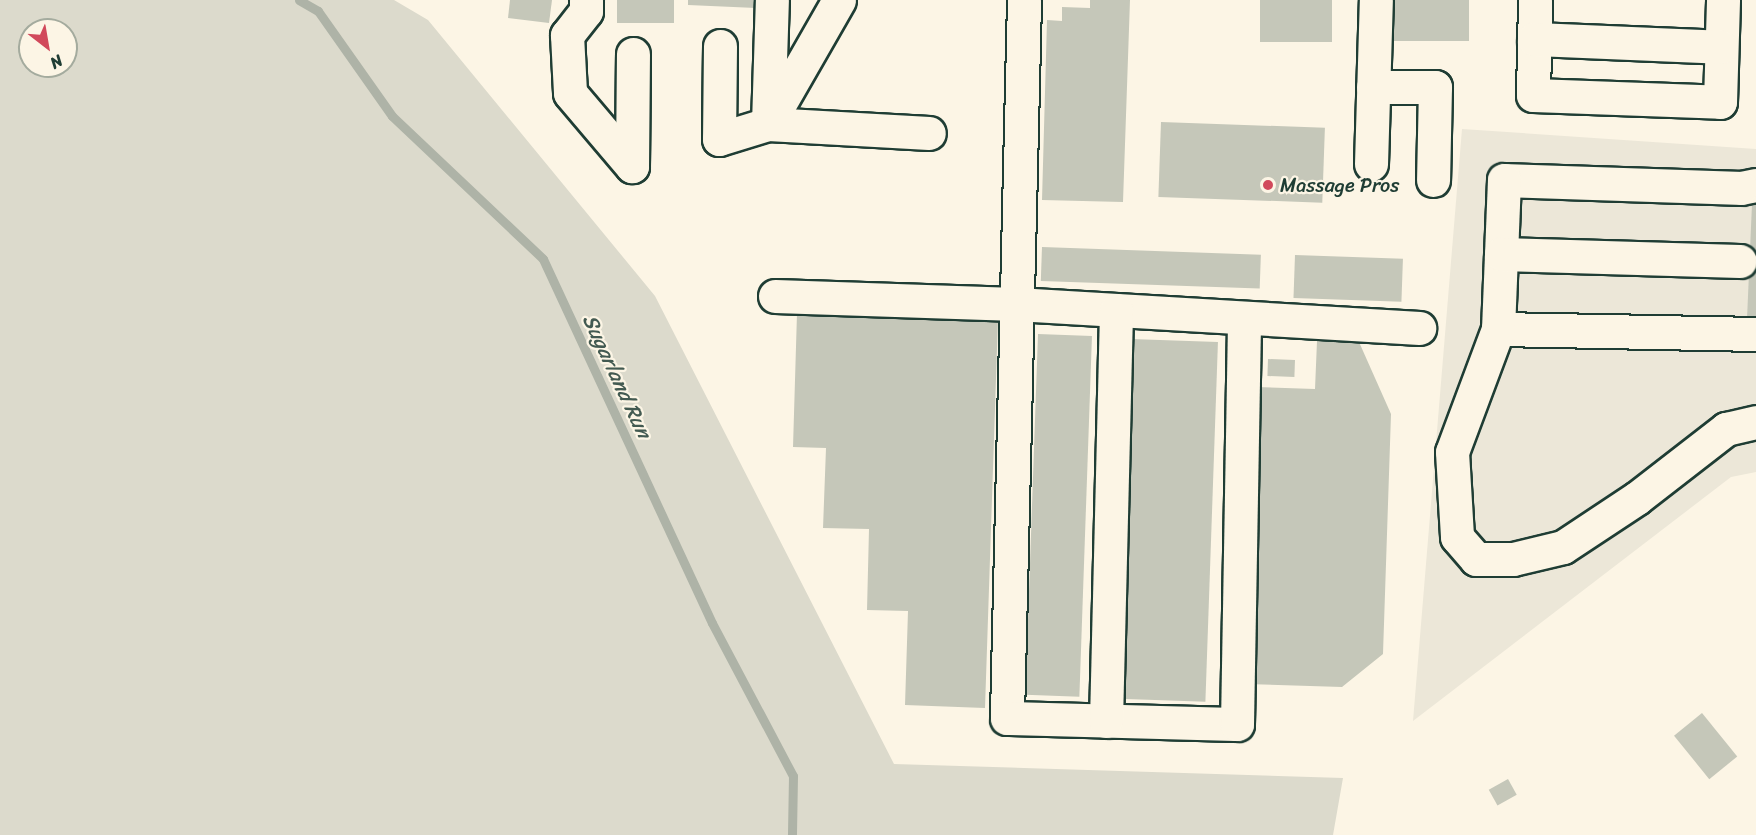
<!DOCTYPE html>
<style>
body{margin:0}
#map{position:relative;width:1756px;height:835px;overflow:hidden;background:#fcf5e5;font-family:Sriracha,sans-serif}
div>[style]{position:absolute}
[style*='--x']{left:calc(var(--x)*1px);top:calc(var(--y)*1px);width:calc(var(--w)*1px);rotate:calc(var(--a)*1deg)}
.built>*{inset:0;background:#ece7d8}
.green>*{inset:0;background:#dcdacc}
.stream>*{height:9px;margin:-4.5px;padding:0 4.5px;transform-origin:4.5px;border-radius:4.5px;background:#aeb3a7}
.building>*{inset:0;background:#c5c7b9;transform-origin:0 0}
.roads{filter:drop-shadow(2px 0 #1f3d34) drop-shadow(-2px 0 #1f3d34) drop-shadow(0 2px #1f3d34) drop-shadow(0 -2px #1f3d34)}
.minor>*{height:33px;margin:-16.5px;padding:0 16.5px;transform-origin:16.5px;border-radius:16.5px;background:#fcf5e5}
.dots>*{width:16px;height:16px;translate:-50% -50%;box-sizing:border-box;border:3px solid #fcf5e5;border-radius:50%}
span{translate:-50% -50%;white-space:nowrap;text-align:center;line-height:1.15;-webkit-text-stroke:4.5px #fcf5e5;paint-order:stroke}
.poi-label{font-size:20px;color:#1f3d34}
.left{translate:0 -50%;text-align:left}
.water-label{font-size:21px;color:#435a51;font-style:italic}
.north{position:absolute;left:18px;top:18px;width:60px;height:60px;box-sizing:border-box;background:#fcf5e5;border:2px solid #a4ab9e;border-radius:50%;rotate:149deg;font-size:16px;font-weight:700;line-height:24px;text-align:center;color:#1f3d34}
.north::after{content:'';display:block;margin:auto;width:21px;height:27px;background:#d1495b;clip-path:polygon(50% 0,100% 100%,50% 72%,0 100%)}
</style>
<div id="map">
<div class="built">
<div style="clip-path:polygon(1462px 129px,1756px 149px,1756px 472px,1731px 477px,1413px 721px)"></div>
</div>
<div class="green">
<div style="clip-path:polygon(evenodd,0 0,394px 0,428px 20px,655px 296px,894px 764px,1343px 778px,1333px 835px,0 835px,0 0,30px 30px,66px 30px,66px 66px,30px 66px,30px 30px)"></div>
</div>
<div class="stream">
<div style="--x:299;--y:0;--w:22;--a:30"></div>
<div style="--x:318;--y:11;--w:128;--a:54.8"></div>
<div style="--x:392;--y:116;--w:208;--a:43.4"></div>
<div style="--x:543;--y:259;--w:401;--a:65.1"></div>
<div style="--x:712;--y:623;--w:173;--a:62.1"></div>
<div style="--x:793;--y:776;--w:59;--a:91"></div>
</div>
<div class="building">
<div style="clip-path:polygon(510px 0,552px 0,549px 23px,508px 18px)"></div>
<div style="left:617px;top:0;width:57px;height:23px"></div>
<div style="clip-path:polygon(688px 0,756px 0,756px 8px,688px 5px)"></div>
<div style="clip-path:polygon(1090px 0,1130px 0,1123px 202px,1042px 200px,1047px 20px,1062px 21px,1062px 7px,1090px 8px)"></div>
<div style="left:1260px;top:0;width:72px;height:42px"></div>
<div style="left:1394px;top:0;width:75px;height:41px"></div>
<div style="left:1161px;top:122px;width:164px;height:75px;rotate:2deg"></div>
<div style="clip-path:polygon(1752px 204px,1756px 204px,1756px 320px,1747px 319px)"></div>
<div style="left:1042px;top:247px;width:219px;height:34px;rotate:2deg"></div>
<div style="left:1295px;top:255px;width:108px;height:43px;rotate:2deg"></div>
<div style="clip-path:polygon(797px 313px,998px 319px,985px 708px,905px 705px,908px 611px,867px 610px,869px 529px,823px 528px,826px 448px,793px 447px)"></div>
<div style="left:1038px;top:334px;width:54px;height:361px;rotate:2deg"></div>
<div style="left:1131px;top:339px;width:87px;height:360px;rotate:2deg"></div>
<div style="clip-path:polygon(1317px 341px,1359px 342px,1391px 414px,1383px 654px,1342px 687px,1246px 684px,1256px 387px,1315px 389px)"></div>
<div style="left:1268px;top:359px;width:27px;height:17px;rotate:2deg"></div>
<div style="left:1702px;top:713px;width:56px;height:36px;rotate:51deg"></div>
<div style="left:1508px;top:779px;width:18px;height:22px;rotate:61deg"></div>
</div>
<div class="roads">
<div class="minor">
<div style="--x:586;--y:0;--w:11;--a:90"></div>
<div style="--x:586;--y:11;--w:31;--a:128"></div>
<div style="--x:567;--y:35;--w:58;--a:87"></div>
<div style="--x:570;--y:93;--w:96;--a:49.7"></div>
<div style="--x:632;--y:166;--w:112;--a:-89.5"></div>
<div style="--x:839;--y:0;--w:143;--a:119.8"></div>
<div style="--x:768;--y:124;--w:161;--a:3.2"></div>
<div style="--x:1024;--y:0;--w:718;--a:91.36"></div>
<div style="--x:1007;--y:718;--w:230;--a:1.5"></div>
<div style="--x:1237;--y:724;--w:406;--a:-89"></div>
<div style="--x:1535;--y:0;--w:95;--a:91.2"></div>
<div style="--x:1533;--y:95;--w:187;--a:2.1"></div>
<div style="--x:1720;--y:102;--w:102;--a:-88.3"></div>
<div style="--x:1534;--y:39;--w:187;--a:2.4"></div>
<div style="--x:720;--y:46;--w:93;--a:90.6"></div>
<div style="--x:719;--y:139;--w:51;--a:-17"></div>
<div style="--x:768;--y:124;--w:124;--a:-88.2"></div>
<div style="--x:1373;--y:87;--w:62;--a:0"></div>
<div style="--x:1435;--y:87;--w:93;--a:91.2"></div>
<div style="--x:1371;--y:164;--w:164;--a:-88.3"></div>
<div style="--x:1756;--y:185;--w:15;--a:169"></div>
<div style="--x:1741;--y:188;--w:237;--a:-178.1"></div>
<div style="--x:1504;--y:180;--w:149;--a:92.3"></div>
<div style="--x:1498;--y:329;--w:258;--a:1.1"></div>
<div style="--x:1501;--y:254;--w:239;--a:1.7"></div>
<div style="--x:775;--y:296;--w:241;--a:1.9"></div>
<div style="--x:1016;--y:304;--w:404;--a:3.4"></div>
<div style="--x:1498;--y:329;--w:131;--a:110.5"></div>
<div style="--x:1452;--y:452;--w:85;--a:86.6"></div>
<div style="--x:1457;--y:537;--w:29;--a:49"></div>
<div style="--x:1476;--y:559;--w:37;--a:0"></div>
<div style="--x:1513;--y:559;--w:51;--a:-13.5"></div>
<div style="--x:1563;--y:547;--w:89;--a:-33.5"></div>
<div style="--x:1637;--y:498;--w:113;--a:-37.8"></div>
<div style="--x:1726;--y:429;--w:31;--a:-13"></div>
<div style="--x:1106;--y:721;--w:411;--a:-88.6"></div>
</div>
</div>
<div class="dots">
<div style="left:1268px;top:185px;background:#d1495b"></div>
</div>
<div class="poi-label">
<span class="left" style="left:1280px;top:185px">Massage Pros</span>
</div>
<div class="water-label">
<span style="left:617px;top:376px;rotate:65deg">Sugarland Run</span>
</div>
<div class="north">N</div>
</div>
